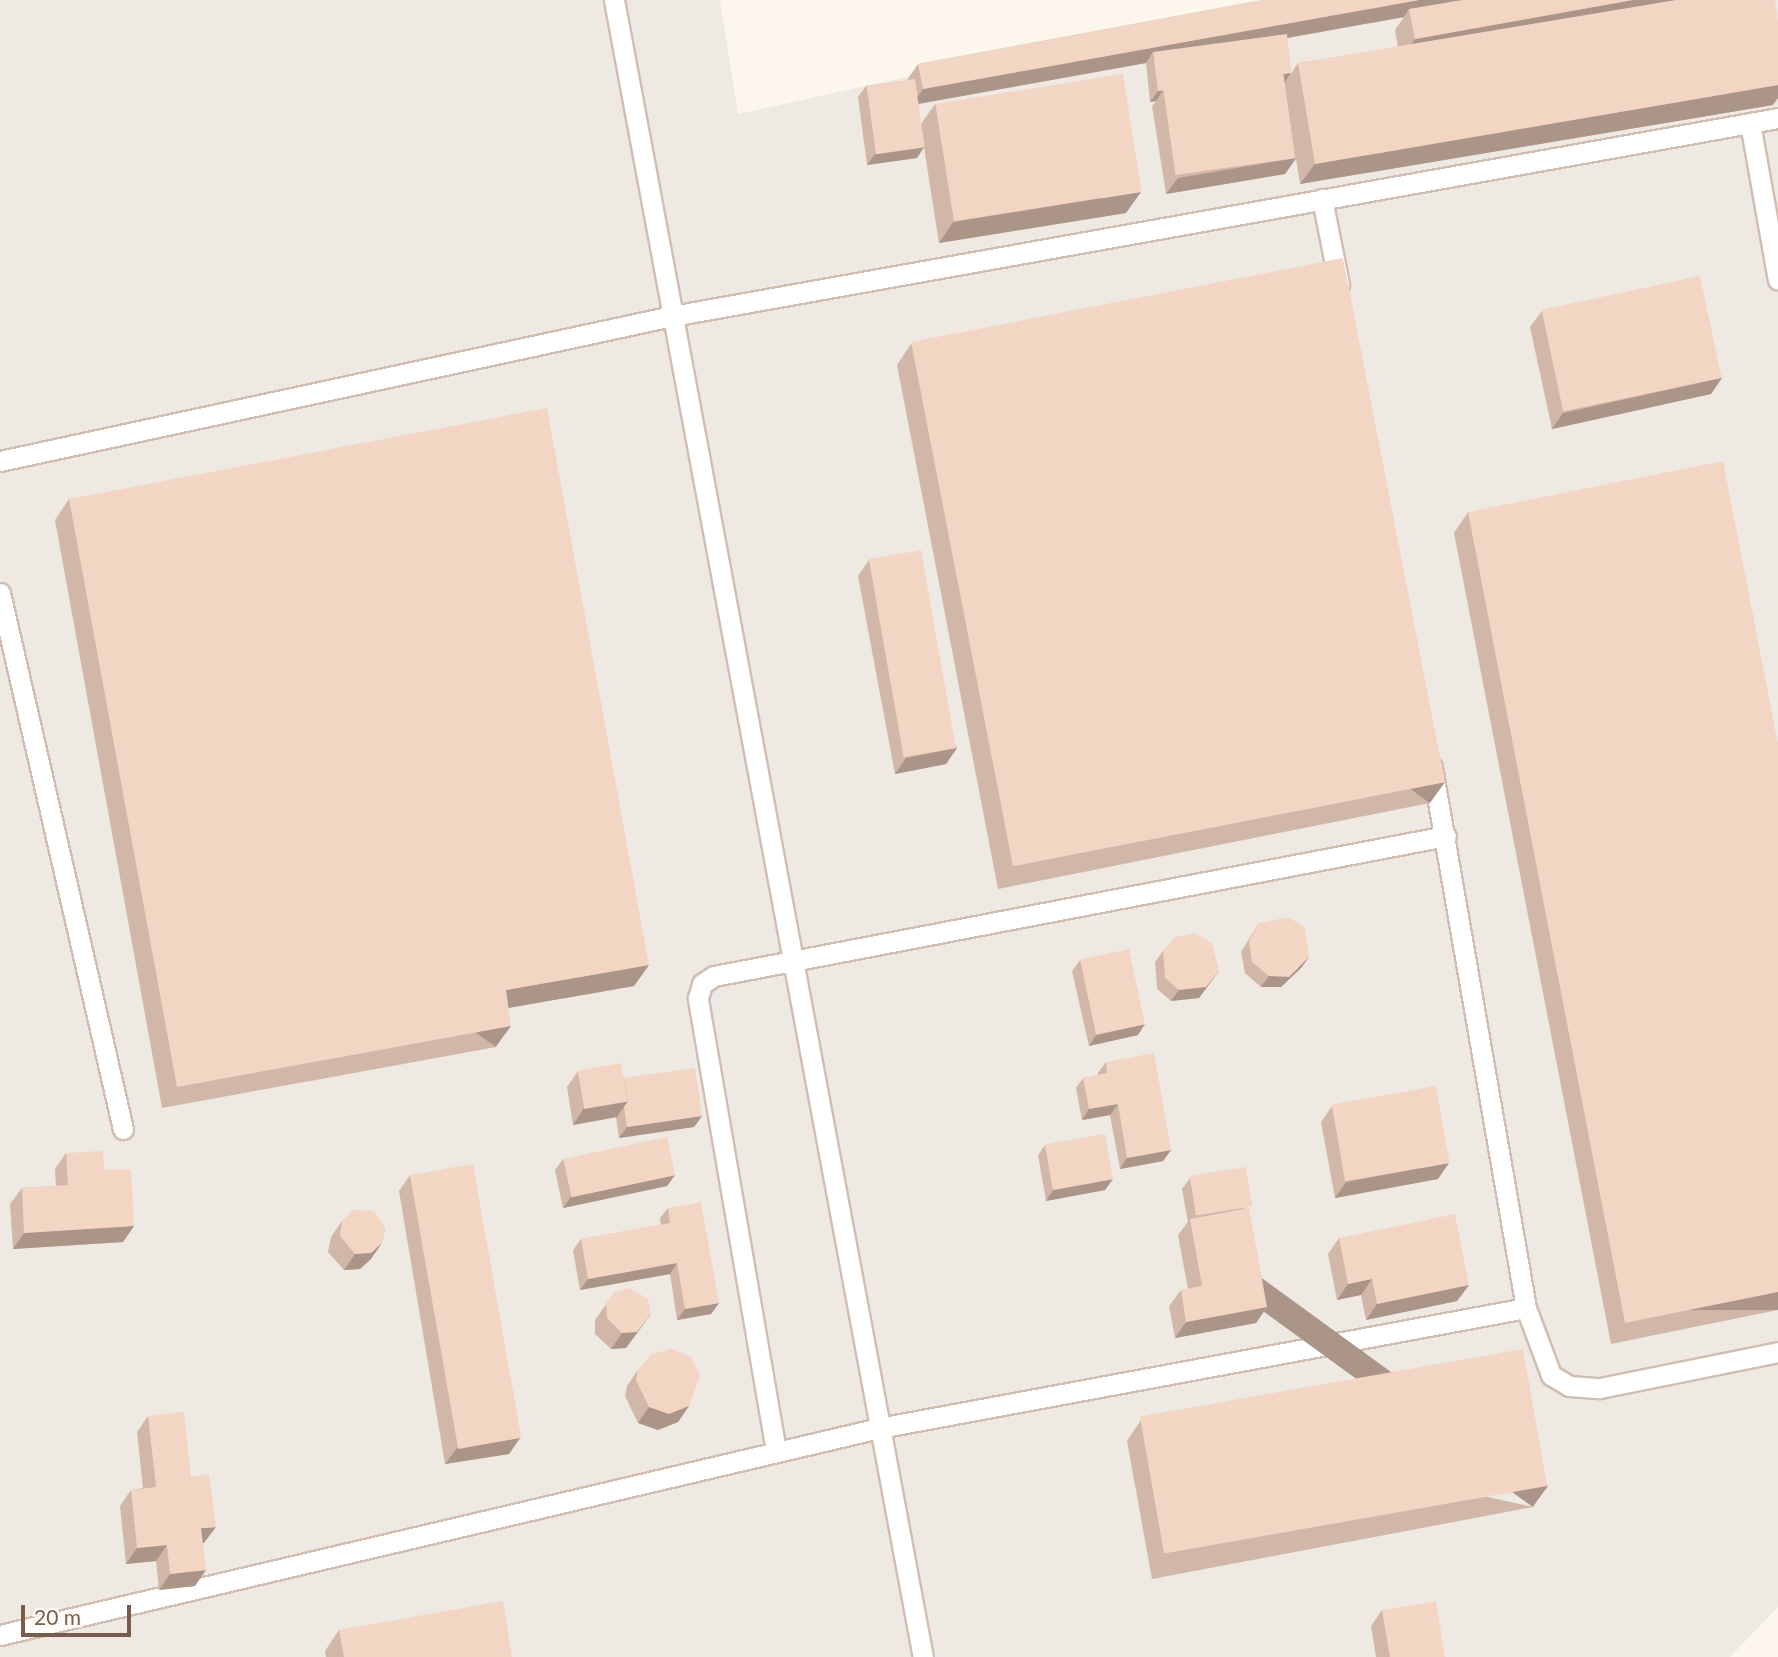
<!DOCTYPE html>
<style>
body{margin:0}
#map{position:relative;width:1778px;height:1657px;overflow:hidden;background:#fdf6ec;font-family:Lato,sans-serif}
div>[style]{position:absolute}
[style*='--x']{left:calc(var(--x)*1px);top:calc(var(--y)*1px);width:calc(var(--w)*1px);rotate:calc(var(--a)*1deg)}
.industrial>*{inset:0;background:#efe9e4}
.roads{filter:drop-shadow(2px 0 #d1beb0) drop-shadow(-2px 0 #d1beb0) drop-shadow(0 2px #d1beb0) drop-shadow(0 -2px #d1beb0)}
.service>*{height:19px;margin:-9.5px;padding:0 9.5px;transform-origin:9.5px;border-radius:9.5px;background:#fff}
.wall>*{inset:0;background:#d1b7a8}
.shaded-wall>*{inset:0;background:#aa9588;transform-origin:0 0}
.building>*{inset:0;background:#f3d5c3;transform-origin:0 0}
span{translate:-50% -50%;white-space:nowrap;text-align:center;line-height:1.15;-webkit-text-stroke:5px #fffaf3;paint-order:stroke}
.scale{position:absolute;left:21px;top:1605px;width:110px;height:32px;box-sizing:border-box;border:4px solid #7a5c4d;border-top:0;padding-left:9px;font-size:21px;line-height:24px;white-space:nowrap;color:#7a5c4d;-webkit-text-stroke:5px #fffaf3;paint-order:stroke}
</style>
<div id="map">
<div class="industrial">
<div style="clip-path:polygon(0 0,720px 0,738px 114px,1157px 22px,1281px 0,1778px 0,1778px 1607px,1730px 1657px,0 1657px)"></div>
</div>
<div class="roads">
<div class="service">
<div style="--x:614;--y:0;--w:1686;--a:79.44"></div>
<div style="--x:1750;--y:123;--w:159;--a:79.9"></div>
<div style="--x:1322;--y:199;--w:87;--a:78.7"></div>
<div style="--x:0;--y:461;--w:687;--a:-12.18"></div>
<div style="--x:672;--y:316;--w:1124;--a:-10.15"></div>
<div style="--x:0;--y:593;--w:550;--a:77.08"></div>
<div style="--x:1432;--y:767;--w:549;--a:80.14"></div>
<div style="--x:1526;--y:1308;--w:72;--a:69.5"></div>
<div style="--x:1551;--y:1375;--w:21;--a:31"></div>
<div style="--x:1569;--y:1386;--w:31;--a:4"></div>
<div style="--x:1600;--y:1388;--w:182;--a:-11.4"></div>
<div style="--x:776;--y:1451;--w:460;--a:-99.8"></div>
<div style="--x:698;--y:998;--w:15;--a:-74"></div>
<div style="--x:702;--y:984;--w:14;--a:-34"></div>
<div style="--x:714;--y:976;--w:745;--a:-10.83"></div>
<div style="--x:0;--y:1635;--w:903;--a:-13.25"></div>
<div style="--x:879;--y:1428;--w:658;--a:-10.51"></div>
</div>
</div>
<div class="wall">
<div style="clip-path:polygon(evenodd,1263px 0,1775px 0,1773px 105px,1300px 184px,1296px 159px,1285px 174px,1166px 194px,1152px 106px,1156px 101px,1150px 102px,1146px 63px,918px 104px,921px 124px,935px 104px,1126px 213px,939px 243px,924px 147px,917px 158px,867px 165px,858px 97px,866px 86px,907px 80px,918px 64px,1263px 0,1404px 17px,1395px 30px,1398px 47px,1298px 63px,1285px 83px,1291px 73px,1287px 38px,1404px 17px)"></div>
<div style="clip-path:polygon(1542px 311px,1722px 378px,1711px 394px,1552px 429px,1530px 327px)"></div>
<div style="clip-path:polygon(911px 344px,1445px 782px,1430px 803px,998px 889px,897px 365px)"></div>
<div style="clip-path:polygon(69px 499px,649px 965px,634px 986px,508px 1008px,496px 1047px,162px 1108px,55px 520px)"></div>
<div style="clip-path:polygon(1468px 512px,1778px 744px,1778px 1310px,1611px 1344px,1454px 533px)"></div>
<div style="clip-path:polygon(869px 560px,957px 748px,946px 764px,895px 774px,858px 576px)"></div>
<div style="clip-path:polygon(1259px 923px,1302px 967px,1281px 987px,1261px 987px,1245px 973px,1241px 952px)"></div>
<div style="clip-path:polygon(1163px 951px,1219px 971px,1199px 998px,1171px 1001px,1157px 989px,1155px 962px)"></div>
<div style="clip-path:polygon(1080px 960px,1138px 1035px,1089px 1046px,1072px 971px)"></div>
<div style="clip-path:polygon(1106px 1062px,1171px 1150px,1163px 1161px,1120px 1169px,1110px 1115px,1082px 1120px,1076px 1088px,1083px 1078px,1098px 1075px,1098px 1073px)"></div>
<div style="clip-path:polygon(578px 1071px,624px 1078px,702px 1116px,694px 1127px,619px 1138px,616px 1117px,573px 1125px,567px 1087px)"></div>
<div style="clip-path:polygon(1332px 1106px,1438px 1179px,1335px 1198px,1321px 1122px)"></div>
<div style="clip-path:polygon(1045px 1145px,1113px 1179px,1105px 1190px,1046px 1201px,1038px 1155px)"></div>
<div style="clip-path:polygon(66px 1153px,104px 1170px,134px 1226px,123px 1242px,13px 1249px,10px 1204px,22px 1188px,56px 1186px,55px 1169px)"></div>
<div style="clip-path:polygon(563px 1159px,675px 1175px,667px 1186px,563px 1208px,555px 1170px)"></div>
<div style="clip-path:polygon(410px 1175px,520px 1438px,509px 1454px,445px 1464px,399px 1191px)"></div>
<div style="clip-path:polygon(1190px 1178px,1249px 1211px,1267px 1307px,1256px 1323px,1175px 1338px,1169px 1306px,1181px 1290px,1188px 1289px,1178px 1235px,1188px 1222px,1182px 1189px)"></div>
<div style="clip-path:polygon(668px 1208px,719px 1303px,711px 1314px,677px 1320px,670px 1274px,580px 1290px,573px 1250px,581px 1239px,661px 1225px,660px 1218px)"></div>
<div style="clip-path:polygon(342px 1221px,371px 1259px,360px 1269px,344px 1270px,328px 1252px,331px 1237px)"></div>
<div style="clip-path:polygon(1339px 1238px,1469px 1285px,1457px 1301px,1366px 1320px,1361px 1295px,1337px 1300px,1328px 1254px)"></div>
<div style="clip-path:polygon(615px 1292px,651px 1314px,626px 1348px,611px 1349px,595px 1334px,595px 1320px)"></div>
<div style="clip-path:polygon(638px 1370px,689px 1406px,678px 1422px,658px 1430px,638px 1423px,625px 1396px,627px 1386px)"></div>
<div style="clip-path:polygon(148px 1416px,191px 1477px,204px 1543px,203px 1543px,195px 1586px,159px 1590px,156px 1561px,126px 1564px,120px 1506px,131px 1490px,143px 1488px,137px 1432px)"></div>
<div style="clip-path:polygon(1141px 1420px,1533px 1507px,1152px 1579px,1127px 1441px)"></div>
<div style="clip-path:polygon(1382px 1610px,1445px 1657px,1376px 1657px,1371px 1626px)"></div>
<div style="clip-path:polygon(339px 1630px,512px 1657px,326px 1657px,325px 1651px)"></div>
</div>
<div class="shaded-wall">
<div style="clip-path:polygon(1419px 0,1497px 0,1409px 9px,1404px 17px,1154px 62px,1153px 52px,1146px 63px,912px 105px,923px 89px)"></div>
<div style="clip-path:polygon(1633px 0,1737px 0,1400px 60px,1415px 39px)"></div>
<div style="clip-path:polygon(1291px 73px,1284px 84px,1164px 90px)"></div>
<div style="clip-path:polygon(1778px 85px,1778px 98px,1773px 105px,1300px 184px,1315px 164px)"></div>
<div style="clip-path:polygon(1163px 90px,1156px 101px,1150px 102px,1158px 91px)"></div>
<div style="clip-path:polygon(924px 147px,917px 158px,867px 165px,875px 154px)"></div>
<div style="clip-path:polygon(1296px 158px,1285px 174px,1166px 194px,1178px 178px)"></div>
<div style="clip-path:polygon(1141px 192px,1126px 213px,939px 243px,953px 222px)"></div>
<div style="clip-path:polygon(1722px 378px,1711px 394px,1552px 429px,1563px 413px)"></div>
<div style="clip-path:polygon(957px 748px,946px 764px,895px 774px,906px 758px)"></div>
<div style="left:1445px;top:782px;width:26px;height:440px;rotate:126deg"></div>
<div style="clip-path:polygon(1309px 957px,1302px 967px,1281px 987px,1261px 987px,1269px 976px)"></div>
<div style="clip-path:polygon(649px 965px,634px 986px,491px 1011px,506px 990px)"></div>
<div style="clip-path:polygon(1219px 971px,1199px 998px,1171px 1001px,1179px 990px)"></div>
<div style="clip-path:polygon(1145px 1024px,1138px 1035px,1089px 1046px,1096px 1035px)"></div>
<div style="left:511px;top:1026px;width:26px;height:340px;rotate:126deg"></div>
<div style="clip-path:polygon(628px 1101px,617px 1117px,573px 1125px,584px 1108px)"></div>
<div style="clip-path:polygon(1118px 1104px,1110px 1115px,1082px 1120px,1089px 1109px)"></div>
<div style="clip-path:polygon(702px 1116px,694px 1127px,619px 1138px,627px 1127px)"></div>
<div style="clip-path:polygon(1171px 1150px,1163px 1161px,1120px 1169px,1127px 1158px)"></div>
<div style="clip-path:polygon(1449px 1163px,1438px 1179px,1335px 1198px,1346px 1182px)"></div>
<div style="clip-path:polygon(675px 1175px,667px 1186px,563px 1208px,571px 1197px)"></div>
<div style="clip-path:polygon(1113px 1179px,1105px 1190px,1046px 1201px,1053px 1190px)"></div>
<div style="clip-path:polygon(134px 1226px,123px 1242px,13px 1249px,24px 1233px)"></div>
<div style="clip-path:polygon(382px 1243px,371px 1259px,360px 1269px,344px 1270px,355px 1254px)"></div>
<div style="clip-path:polygon(677px 1263px,670px 1274px,580px 1290px,588px 1279px)"></div>
<div style="clip-path:polygon(1372px 1279px,1361px 1295px,1337px 1300px,1348px 1284px)"></div>
<div style="clip-path:polygon(1469px 1285px,1457px 1301px,1366px 1320px,1377px 1304px)"></div>
<div style="left:1778px;top:1292px;width:18px;height:156px;rotate:90deg"></div>
<div style="clip-path:polygon(719px 1303px,711px 1314px,677px 1320px,685px 1309px)"></div>
<div style="clip-path:polygon(1267px 1307px,1256px 1323px,1175px 1338px,1186px 1322px)"></div>
<div style="clip-path:polygon(651px 1314px,626px 1348px,611px 1349px,622px 1333px)"></div>
<div style="clip-path:polygon(689px 1406px,678px 1422px,658px 1430px,638px 1423px,649px 1407px)"></div>
<div style="clip-path:polygon(520px 1438px,509px 1454px,445px 1464px,457px 1448px)"></div>
<div style="left:1548px;top:1486px;width:26px;height:388px;rotate:126deg"></div>
<div style="clip-path:polygon(216px 1527px,204px 1543px,190px 1544px,201px 1528px)"></div>
<div style="clip-path:polygon(167px 1545px,156px 1561px,126px 1564px,137px 1548px)"></div>
<div style="clip-path:polygon(206px 1570px,195px 1586px,159px 1590px,170px 1574px)"></div>
</div>
<div class="building">
<div style="clip-path:polygon(1263px 0,1419px 0,923px 89px,918px 64px)"></div>
<div style="clip-path:polygon(1462px 0,1633px 0,1415px 39px,1409px 9px)"></div>
<div style="clip-path:polygon(1676px 0,1775px 0,1778px 21px,1778px 85px,1315px 164px,1298px 63px)"></div>
<div style="clip-path:polygon(1287px 34px,1291px 73px,1283px 74px,1283px 71px,1158px 91px,1153px 52px)"></div>
<div style="left:1283px;top:71px;width:88px;height:121px;rotate:82deg"></div>
<div style="left:1123px;top:74px;width:119px;height:190px;rotate:81deg"></div>
<div style="left:915px;top:79px;width:69px;height:49px;rotate:82deg"></div>
<div style="left:1343px;top:258px;width:534px;height:440px;rotate:79deg"></div>
<div style="left:1700px;top:276px;width:104px;height:162px;rotate:78deg"></div>
<div style="clip-path:polygon(547px 408px,649px 965px,506px 990px,511px 1026px,177px 1087px,69px 499px)"></div>
<div style="clip-path:polygon(1723px 461px,1778px 744px,1778px 1292px,1625px 1323px,1468px 512px)"></div>
<div style="left:921px;top:550px;width:201px;height:53px;rotate:80deg"></div>
<div style="clip-path:polygon(1289px 917px,1305px 928px,1309px 957px,1289px 977px,1269px 976px,1252px 962px,1249px 941px,1259px 923px)"></div>
<div style="clip-path:polygon(1195px 933px,1212px 943px,1219px 971px,1206px 987px,1179px 990px,1165px 978px,1163px 951px,1175px 937px)"></div>
<div style="left:1129px;top:949px;width:77px;height:50px;rotate:78deg"></div>
<div style="clip-path:polygon(1154px 1053px,1171px 1150px,1127px 1158px,1118px 1104px,1089px 1109px,1083px 1078px,1107px 1073px,1106px 1062px)"></div>
<div style="left:621px;top:1063px;width:39px;height:44px;rotate:80deg"></div>
<div style="clip-path:polygon(695px 1068px,702px 1116px,627px 1127px,624px 1107px,628px 1101px,624px 1078px)"></div>
<div style="left:1436px;top:1086px;width:78px;height:106px;rotate:80deg"></div>
<div style="left:1105px;top:1134px;width:46px;height:61px;rotate:80deg"></div>
<div style="left:667px;top:1137px;width:39px;height:106px;rotate:78deg"></div>
<div style="clip-path:polygon(103px 1151px,104px 1170px,131px 1169px,134px 1226px,24px 1233px,22px 1188px,68px 1185px,66px 1153px)"></div>
<div style="left:473px;top:1164px;width:278px;height:64px;rotate:80deg"></div>
<div style="left:1246px;top:1167px;width:40px;height:57px;rotate:81deg"></div>
<div style="clip-path:polygon(701px 1202px,719px 1303px,685px 1309px,677px 1263px,588px 1279px,581px 1239px,670px 1223px,668px 1208px)"></div>
<div style="clip-path:polygon(1249px 1208px,1267px 1307px,1186px 1322px,1181px 1290px,1202px 1286px,1190px 1219px)"></div>
<div style="clip-path:polygon(353px 1210px,374px 1211px,386px 1229px,382px 1243px,371px 1253px,355px 1254px,340px 1236px,342px 1221px)"></div>
<div style="clip-path:polygon(1455px 1214px,1469px 1285px,1377px 1304px,1372px 1279px,1348px 1284px,1339px 1238px)"></div>
<div style="clip-path:polygon(629px 1288px,648px 1299px,651px 1314px,637px 1332px,622px 1333px,607px 1318px,606px 1304px,615px 1292px)"></div>
<div style="clip-path:polygon(672px 1349px,691px 1357px,700px 1376px,689px 1406px,669px 1414px,649px 1407px,636px 1380px,638px 1370px,651px 1354px)"></div>
<div style="left:1523px;top:1349px;width:139px;height:389px;rotate:80deg"></div>
<div style="clip-path:polygon(184px 1412px,191px 1477px,209px 1474px,216px 1527px,201px 1528px,206px 1570px,170px 1574px,167px 1545px,137px 1548px,131px 1490px,156px 1487px,148px 1416px)"></div>
<div style="clip-path:polygon(503px 1601px,512px 1657px,344px 1657px,339px 1630px)"></div>
<div style="clip-path:polygon(1436px 1601px,1445px 1657px,1390px 1657px,1382px 1610px)"></div>
</div>
<div class="scale">20 m</div>
</div>
